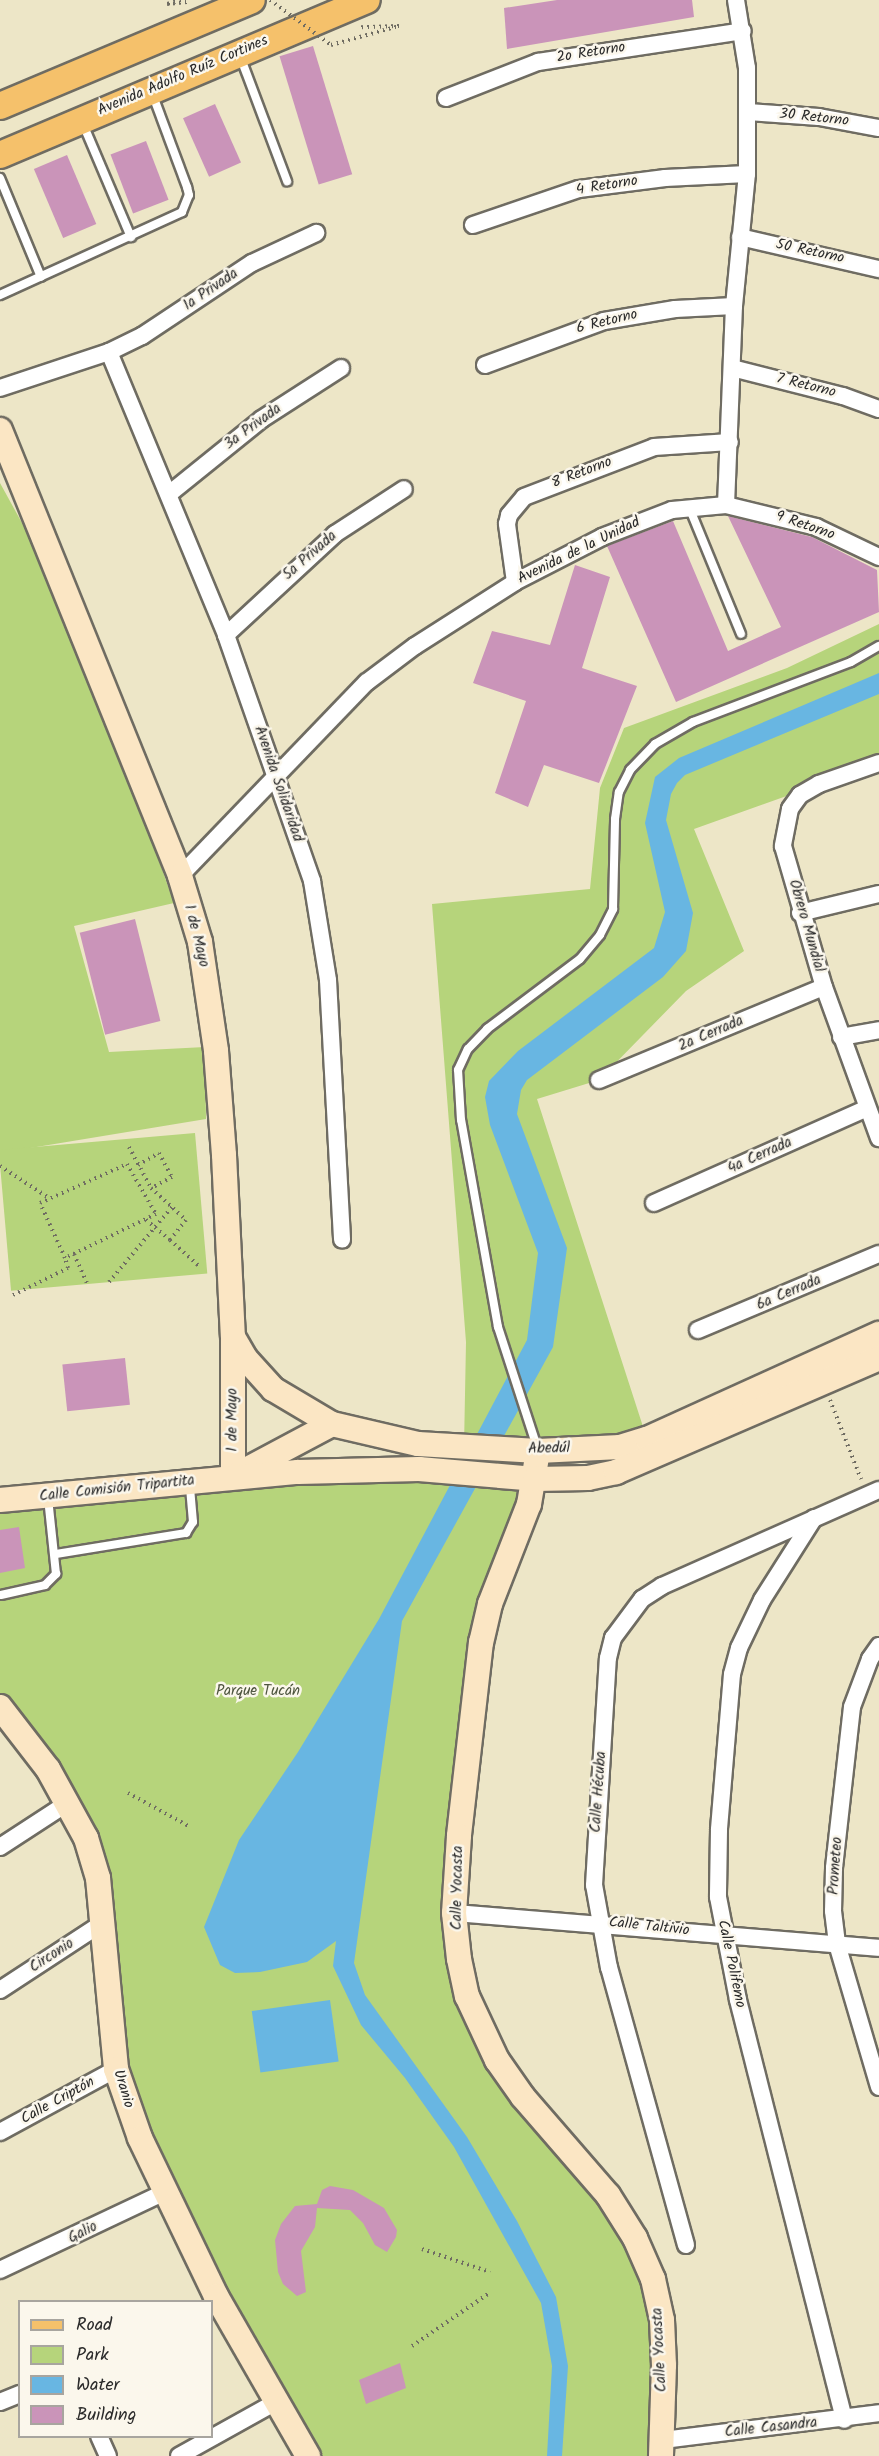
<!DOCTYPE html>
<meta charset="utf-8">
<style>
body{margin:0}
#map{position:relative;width:879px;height:2456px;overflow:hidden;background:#ede6c7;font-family:Kalam,sans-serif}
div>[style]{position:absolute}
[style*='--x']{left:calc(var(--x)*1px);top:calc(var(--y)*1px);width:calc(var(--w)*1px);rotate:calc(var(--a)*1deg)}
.green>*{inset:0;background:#b6d47b;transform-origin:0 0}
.water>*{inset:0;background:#68b6e2;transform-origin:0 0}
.building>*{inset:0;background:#ca94b9;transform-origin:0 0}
.path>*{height:4px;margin-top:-2px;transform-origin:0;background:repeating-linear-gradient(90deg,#6f6c62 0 1.5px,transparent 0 6px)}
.roads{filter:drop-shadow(2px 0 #6f6c62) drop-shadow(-2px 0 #6f6c62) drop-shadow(0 2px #6f6c62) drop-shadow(0 -2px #6f6c62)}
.lane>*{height:8px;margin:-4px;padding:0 4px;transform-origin:4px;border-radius:4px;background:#fff}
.street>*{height:16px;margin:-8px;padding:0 8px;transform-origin:8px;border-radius:8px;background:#fff}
.secondary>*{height:24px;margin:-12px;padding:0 12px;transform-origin:12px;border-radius:12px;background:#fbe6c4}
.primary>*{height:26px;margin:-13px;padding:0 13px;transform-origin:13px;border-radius:13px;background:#f5c16b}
.path-bridge>*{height:4px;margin-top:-2px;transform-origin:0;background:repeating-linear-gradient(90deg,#6f6c62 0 1.5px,transparent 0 6px)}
span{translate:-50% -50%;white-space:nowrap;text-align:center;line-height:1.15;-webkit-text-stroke:5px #fbf7ec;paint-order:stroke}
.street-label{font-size:15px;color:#2b2b2b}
.park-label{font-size:15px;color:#4e553f}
.legend{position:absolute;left:18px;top:2300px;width:195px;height:138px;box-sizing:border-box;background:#fbf7ec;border:2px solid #a8a59f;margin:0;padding:8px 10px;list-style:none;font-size:18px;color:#2b2b2b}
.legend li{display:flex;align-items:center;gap:12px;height:30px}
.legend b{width:30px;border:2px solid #a8a59f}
</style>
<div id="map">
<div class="green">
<div style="clip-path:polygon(0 483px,71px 612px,174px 903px,74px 926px,109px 1052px,205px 1047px,206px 1119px,0 1153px)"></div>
<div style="clip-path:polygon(879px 624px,879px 763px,694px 829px,744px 951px,686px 991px,599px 1080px,537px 1099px,647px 1439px,464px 1446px,466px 1342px,432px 904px,590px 889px,600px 788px,624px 728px,787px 668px)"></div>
<div style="left:195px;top:1133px;width:141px;height:197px;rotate:85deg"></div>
<div style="clip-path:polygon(298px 1472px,514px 1487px,529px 1504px,490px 1604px,454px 1913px,480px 2029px,608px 2195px,653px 2279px,661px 2456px,308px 2456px,127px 2104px,98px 1878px,0 1707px,0 1500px)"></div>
</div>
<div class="water">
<div style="clip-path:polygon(879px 673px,879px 694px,685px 775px,677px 783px,671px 794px,666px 820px,693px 913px,686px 951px,663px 977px,527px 1080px,521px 1090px,517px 1114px,567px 1248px,553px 1347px,402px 1621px,354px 1963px,365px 1995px,467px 2137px,517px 2221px,556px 2297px,568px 2366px,562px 2456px,547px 2456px,552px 2366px,541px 2303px,454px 2147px,405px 2078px,361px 2025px,333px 1966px,336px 1941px,307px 1962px,260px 1972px,235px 1973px,220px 1965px,204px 1927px,239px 1840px,298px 1752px,379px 1619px,527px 1340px,538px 1253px,490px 1125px,485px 1097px,489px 1081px,518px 1051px,654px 948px,665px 912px,645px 823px,655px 777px,679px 758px)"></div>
<div style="left:330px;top:2000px;width:62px;height:79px;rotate:82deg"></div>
</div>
<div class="building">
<div style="clip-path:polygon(557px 0,692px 0,694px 17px,507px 49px,504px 8px)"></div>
<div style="left:313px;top:46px;width:134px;height:35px;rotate:73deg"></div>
<div style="left:215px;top:104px;width:64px;height:35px;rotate:66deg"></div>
<div style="left:146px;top:141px;width:63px;height:38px;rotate:69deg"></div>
<div style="left:67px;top:155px;width:75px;height:36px;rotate:67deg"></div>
<div style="clip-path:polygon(728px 516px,812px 537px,877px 570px,879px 612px,676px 702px,607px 546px,673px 521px,728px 651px,781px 627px)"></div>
<div style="clip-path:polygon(575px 565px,610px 577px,582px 668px,637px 686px,599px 783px,544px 765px,528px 807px,495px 793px,526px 701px,473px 683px,492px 631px,550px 645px)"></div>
<div style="left:135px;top:919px;width:105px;height:57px;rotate:76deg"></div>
<div style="left:125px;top:1358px;width:47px;height:63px;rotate:84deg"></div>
<div style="clip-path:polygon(19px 1527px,25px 1568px,0 1573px,0 1530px)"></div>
<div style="clip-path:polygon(330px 2186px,353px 2190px,384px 2208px,397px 2230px,396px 2237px,387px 2252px,375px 2245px,363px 2223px,350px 2210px,317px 2208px,315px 2227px,301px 2251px,306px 2292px,297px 2296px,283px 2284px,278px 2272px,275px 2240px,281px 2224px,295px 2206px,317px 2204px,322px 2190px)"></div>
<div style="clip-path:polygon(400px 2363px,406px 2388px,366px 2404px,359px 2380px)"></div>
</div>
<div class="path">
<div style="--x:181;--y:0;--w:15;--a:164"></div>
<div style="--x:167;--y:4;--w:20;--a:-6"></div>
<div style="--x:331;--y:45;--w:71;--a:-15.6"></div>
<div style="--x:399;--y:26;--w:38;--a:178"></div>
<div style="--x:129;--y:1147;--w:47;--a:61.8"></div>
<div style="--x:151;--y:1188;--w:47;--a:42.4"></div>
<div style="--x:186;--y:1220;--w:26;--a:129"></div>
<div style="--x:170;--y:1240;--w:33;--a:-140"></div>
<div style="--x:127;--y:1164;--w:58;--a:59.9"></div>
<div style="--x:156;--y:1214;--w:101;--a:154.2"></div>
<div style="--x:65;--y:1258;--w:60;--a:-114.4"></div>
<div style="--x:40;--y:1203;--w:95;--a:-24.1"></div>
<div style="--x:138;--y:1165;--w:24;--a:-30"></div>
<div style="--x:159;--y:1153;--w:27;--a:62"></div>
<div style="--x:172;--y:1177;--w:24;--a:152"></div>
<div style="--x:0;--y:1166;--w:59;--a:33.1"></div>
<div style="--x:170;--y:1240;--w:39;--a:42"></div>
<div style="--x:74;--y:1254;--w:35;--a:66"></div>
<div style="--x:109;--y:1282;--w:98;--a:-50"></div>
<div style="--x:13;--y:1295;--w:61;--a:-26.1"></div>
<div style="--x:68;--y:1268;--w:10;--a:-107"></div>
<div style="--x:830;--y:1400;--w:85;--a:68.6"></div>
<div style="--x:128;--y:1793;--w:71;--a:28.7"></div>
<div style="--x:422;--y:2249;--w:72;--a:18.7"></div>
<div style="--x:412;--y:2346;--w:92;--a:-34.4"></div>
</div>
<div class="roads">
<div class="lane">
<div style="--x:240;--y:56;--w:134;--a:69.4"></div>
<div style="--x:83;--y:124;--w:123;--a:67"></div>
<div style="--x:0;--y:178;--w:107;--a:67.5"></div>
<div style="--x:0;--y:295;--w:200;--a:-24.5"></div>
<div style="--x:182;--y:212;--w:18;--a:-68"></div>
<div style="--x:189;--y:195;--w:8;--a:-104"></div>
<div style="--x:187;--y:187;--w:100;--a:-110.4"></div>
<div style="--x:689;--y:507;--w:137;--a:67.7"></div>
<div style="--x:537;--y:1447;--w:126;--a:-108"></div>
<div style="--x:498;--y:1327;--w:210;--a:-100.1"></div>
<div style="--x:461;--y:1120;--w:50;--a:-93.4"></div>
<div style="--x:458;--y:1070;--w:23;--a:-65"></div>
<div style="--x:468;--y:1049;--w:28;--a:-46"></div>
<div style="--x:487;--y:1029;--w:116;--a:-37"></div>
<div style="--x:580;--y:959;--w:31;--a:-50"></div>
<div style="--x:600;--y:935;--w:29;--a:-63"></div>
<div style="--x:613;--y:909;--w:90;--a:-88.7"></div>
<div style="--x:615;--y:819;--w:27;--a:-82"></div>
<div style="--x:619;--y:792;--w:25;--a:-63"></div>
<div style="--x:630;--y:770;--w:36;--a:-46"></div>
<div style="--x:655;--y:744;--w:44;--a:-30.1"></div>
<div style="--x:693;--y:722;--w:169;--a:-20.8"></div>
<div style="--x:851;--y:662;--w:32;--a:-30"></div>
<div style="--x:56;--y:1554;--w:132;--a:-9.2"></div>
<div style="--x:186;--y:1533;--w:13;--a:-58"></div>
<div style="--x:193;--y:1522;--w:37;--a:-95"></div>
<div style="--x:1;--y:1595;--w:45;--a:-12.8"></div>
<div style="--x:45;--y:1585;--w:16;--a:-45"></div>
<div style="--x:56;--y:1574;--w:76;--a:-96"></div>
</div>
<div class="street">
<div style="--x:446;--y:98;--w:99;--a:-21.4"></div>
<div style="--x:538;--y:62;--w:207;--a:-8.6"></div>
<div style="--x:748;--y:112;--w:71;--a:4"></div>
<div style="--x:819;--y:117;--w:61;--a:10.4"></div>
<div style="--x:473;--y:225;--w:112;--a:-18.8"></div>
<div style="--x:579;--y:189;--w:87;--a:-7.3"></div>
<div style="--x:665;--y:178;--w:82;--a:-2.8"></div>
<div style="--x:740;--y:237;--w:143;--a:13"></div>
<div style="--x:109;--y:352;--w:306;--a:67.5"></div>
<div style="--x:226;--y:635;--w:261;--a:70.7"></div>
<div style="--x:312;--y:881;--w:100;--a:80.8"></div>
<div style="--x:328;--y:980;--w:260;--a:86.9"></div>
<div style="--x:485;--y:365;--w:127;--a:-20.3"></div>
<div style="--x:604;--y:321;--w:72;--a:-9.6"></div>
<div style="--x:675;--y:309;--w:59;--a:-2.9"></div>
<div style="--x:732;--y:368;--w:114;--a:14.2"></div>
<div style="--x:843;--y:396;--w:38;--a:20"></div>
<div style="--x:0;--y:388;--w:115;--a:-18.3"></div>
<div style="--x:109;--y:352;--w:37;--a:-26"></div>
<div style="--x:142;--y:336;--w:132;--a:-33.6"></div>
<div style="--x:252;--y:263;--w:71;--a:-25.1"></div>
<div style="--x:169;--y:494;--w:119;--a:-38.9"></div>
<div style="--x:262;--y:419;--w:94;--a:-32.8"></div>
<div style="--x:726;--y:505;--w:199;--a:-87.7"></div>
<div style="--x:734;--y:306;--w:133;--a:-84.4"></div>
<div style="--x:747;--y:174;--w:106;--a:-90"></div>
<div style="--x:747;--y:68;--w:69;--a:-99.2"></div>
<div style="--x:515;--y:582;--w:59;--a:-97.9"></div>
<div style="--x:507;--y:524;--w:9;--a:-77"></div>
<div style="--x:509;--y:515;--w:23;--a:-50"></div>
<div style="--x:524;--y:497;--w:139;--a:-21"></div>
<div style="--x:654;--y:447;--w:76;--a:-3.8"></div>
<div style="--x:226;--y:635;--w:149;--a:-42.8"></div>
<div style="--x:335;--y:534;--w:82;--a:-33.1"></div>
<div style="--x:879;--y:763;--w:64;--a:160.7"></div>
<div style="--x:819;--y:784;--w:22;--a:150"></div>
<div style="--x:800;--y:795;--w:17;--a:126"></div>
<div style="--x:790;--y:809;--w:38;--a:101"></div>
<div style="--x:783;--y:846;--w:147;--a:73.8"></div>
<div style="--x:824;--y:987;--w:161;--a:70"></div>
<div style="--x:180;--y:876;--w:269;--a:-46.1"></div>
<div style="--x:367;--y:682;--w:60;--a:-36.9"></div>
<div style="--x:415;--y:646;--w:119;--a:-32.6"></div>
<div style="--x:515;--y:582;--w:98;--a:-27.3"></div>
<div style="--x:602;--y:537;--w:75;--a:-21.1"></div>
<div style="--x:672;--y:510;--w:54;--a:-5.3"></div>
<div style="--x:726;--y:505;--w:93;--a:13.7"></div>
<div style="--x:816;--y:527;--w:70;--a:25.5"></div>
<div style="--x:800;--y:913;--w:81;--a:-13.5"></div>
<div style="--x:841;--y:1037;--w:39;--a:-10"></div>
<div style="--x:599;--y:1080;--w:243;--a:-22.5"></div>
<div style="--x:654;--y:1203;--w:233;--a:-24"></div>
<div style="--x:698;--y:1330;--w:196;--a:-22.8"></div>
<div style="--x:814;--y:1518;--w:97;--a:122.4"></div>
<div style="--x:762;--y:1600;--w:53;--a:115.6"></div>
<div style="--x:739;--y:1648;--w:27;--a:105"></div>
<div style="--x:732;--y:1674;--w:157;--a:94.8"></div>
<div style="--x:719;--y:1830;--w:67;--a:90.9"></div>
<div style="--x:718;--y:1897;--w:105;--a:79"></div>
<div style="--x:738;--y:2000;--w:433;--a:75.8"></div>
<div style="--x:879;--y:1646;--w:16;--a:125"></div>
<div style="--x:870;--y:1659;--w:51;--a:110.6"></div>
<div style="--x:852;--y:1707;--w:162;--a:96.4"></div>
<div style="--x:834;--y:1868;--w:43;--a:91.3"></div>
<div style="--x:833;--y:1911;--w:33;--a:83"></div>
<div style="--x:837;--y:1944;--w:149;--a:73.6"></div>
<div style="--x:0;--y:1847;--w:82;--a:-33.1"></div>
<div style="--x:454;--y:1913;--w:426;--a:4.7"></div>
<div style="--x:0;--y:1990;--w:124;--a:-33.2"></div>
<div style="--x:0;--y:2132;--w:132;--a:-28.5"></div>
<div style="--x:686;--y:2245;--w:288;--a:-105.5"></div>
<div style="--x:609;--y:1968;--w:84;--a:-100.2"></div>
<div style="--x:594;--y:1885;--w:227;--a:-86.5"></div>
<div style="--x:608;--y:1658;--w:21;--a:-76"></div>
<div style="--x:613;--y:1638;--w:49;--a:-53.4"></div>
<div style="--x:642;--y:1599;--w:24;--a:-33"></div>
<div style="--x:662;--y:1586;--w:237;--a:-23.9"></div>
<div style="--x:0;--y:2270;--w:183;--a:-25.3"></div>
<div style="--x:0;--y:2402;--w:22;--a:-22"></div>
<div style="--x:99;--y:2436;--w:22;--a:66"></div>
<div style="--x:663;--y:2440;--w:218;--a:-7.1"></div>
<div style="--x:179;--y:2456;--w:111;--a:-29.1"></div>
</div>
<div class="secondary">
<div style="--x:0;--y:430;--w:481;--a:68"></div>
<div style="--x:180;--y:876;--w:69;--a:73.1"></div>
<div style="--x:200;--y:942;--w:110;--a:81.6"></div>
<div style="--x:216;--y:1051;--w:104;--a:85.6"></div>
<div style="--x:224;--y:1155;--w:182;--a:87.2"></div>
<div style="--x:233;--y:1337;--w:140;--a:90"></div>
<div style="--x:233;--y:1337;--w:24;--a:60"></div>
<div style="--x:245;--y:1358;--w:42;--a:47.9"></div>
<div style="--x:273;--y:1389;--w:69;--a:30.7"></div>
<div style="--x:332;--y:1424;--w:88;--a:13.1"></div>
<div style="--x:418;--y:1444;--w:120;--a:3.3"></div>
<div style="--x:538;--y:1451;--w:82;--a:-2.8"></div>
<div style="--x:620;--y:1447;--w:28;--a:-17"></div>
<div style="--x:647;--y:1439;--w:255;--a:-24.4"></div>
<div style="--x:538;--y:1451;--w:54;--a:99.6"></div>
<div style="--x:529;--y:1504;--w:107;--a:111.3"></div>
<div style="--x:490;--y:1604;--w:39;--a:103"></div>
<div style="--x:481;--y:1642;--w:195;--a:96.5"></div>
<div style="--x:459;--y:1836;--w:77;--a:93.7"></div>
<div style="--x:454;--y:1913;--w:46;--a:83.8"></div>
<div style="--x:459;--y:1959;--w:38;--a:78"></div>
<div style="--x:467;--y:1996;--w:71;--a:64.9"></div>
<div style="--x:497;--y:2060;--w:45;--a:54.9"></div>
<div style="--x:523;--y:2097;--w:130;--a:49.1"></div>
<div style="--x:608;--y:2195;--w:51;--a:57.9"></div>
<div style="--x:635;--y:2238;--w:45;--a:66.3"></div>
<div style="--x:653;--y:2279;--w:42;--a:77.6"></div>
<div style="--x:662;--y:2320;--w:45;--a:87.5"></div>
<div style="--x:664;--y:2365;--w:91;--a:91.9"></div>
<div style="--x:240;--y:1473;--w:104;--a:-28"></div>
<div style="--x:0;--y:1500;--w:299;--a:-5.4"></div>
<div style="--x:298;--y:1472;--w:121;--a:-1.4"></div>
<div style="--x:419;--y:1469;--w:116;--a:4.9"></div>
<div style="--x:535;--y:1479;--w:53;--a:-1.1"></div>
<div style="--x:588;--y:1478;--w:29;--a:-12"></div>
<div style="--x:616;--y:1472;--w:287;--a:-23.4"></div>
<div style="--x:0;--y:1707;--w:78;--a:52.3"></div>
<div style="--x:48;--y:1769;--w:79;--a:61.2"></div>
<div style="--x:86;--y:1838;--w:42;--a:73.3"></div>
<div style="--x:98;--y:1878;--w:192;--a:84.6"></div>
<div style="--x:116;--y:2069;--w:73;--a:70.8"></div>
<div style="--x:140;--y:2138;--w:175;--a:64.3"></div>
<div style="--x:216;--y:2296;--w:185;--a:60.1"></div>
</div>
<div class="primary">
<div style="--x:0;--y:106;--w:273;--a:-22.8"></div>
<div style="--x:0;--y:155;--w:398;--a:-22.9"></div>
</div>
</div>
<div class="path-bridge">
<div style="--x:270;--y:0;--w:76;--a:36.4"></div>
</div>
<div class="street-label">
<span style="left:591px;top:53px;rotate:-9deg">2o Retorno</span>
<span style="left:183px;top:76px;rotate:-23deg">Avenida Adolfo Ruíz Cortines</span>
<span style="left:814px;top:118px;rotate:6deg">30 Retorno</span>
<span style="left:607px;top:186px;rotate:-9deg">4 Retorno</span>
<span style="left:810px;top:252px;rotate:12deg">50 Retorno</span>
<span style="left:211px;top:290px;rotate:-34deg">1a Privada</span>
<span style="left:607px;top:322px;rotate:-14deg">6 Retorno</span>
<span style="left:806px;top:386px;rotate:14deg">7 Retorno</span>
<span style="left:253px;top:427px;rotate:-36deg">3a Privada</span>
<span style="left:582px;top:473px;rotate:-21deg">8 Retorno</span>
<span style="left:805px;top:526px;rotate:19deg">9 Retorno</span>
<span style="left:579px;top:551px;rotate:-26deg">Avenida de la Unidad</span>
<span style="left:310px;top:556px;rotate:-41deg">5a Privada</span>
<span style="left:278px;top:784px;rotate:71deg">Avenida Solidaridad</span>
<span style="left:806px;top:926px;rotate:74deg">Obrero Mundial</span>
<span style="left:196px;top:936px;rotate:76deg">1 de Mayo</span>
<span style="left:711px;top:1034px;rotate:-23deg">2a Cerrada</span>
<span style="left:760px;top:1156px;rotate:-24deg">4a Cerrada</span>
<span style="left:789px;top:1293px;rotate:-23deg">6a Cerrada</span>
<span style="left:233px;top:1420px;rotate:-90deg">1 de Mayo</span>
<span style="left:549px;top:1449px;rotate:-1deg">Abedúl</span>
<span style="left:117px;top:1489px;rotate:-6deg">Calle Comisión Tripartita</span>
<span style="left:599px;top:1792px;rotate:-86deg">Calle Hécuba</span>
<span style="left:836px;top:1866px;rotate:-86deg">Prometeo</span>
<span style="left:458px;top:1888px;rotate:-89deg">Calle Yocasta</span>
<span style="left:649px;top:1927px;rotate:6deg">Calle Taltivio</span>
<span style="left:52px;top:1956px;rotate:-33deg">Circonio</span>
<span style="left:731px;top:1964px;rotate:78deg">Calle Polifemo</span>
<span style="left:123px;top:2089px;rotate:73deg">Uranio</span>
<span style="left:58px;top:2101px;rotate:-29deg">Calle Criptón</span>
<span style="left:83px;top:2233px;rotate:-27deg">Galio</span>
<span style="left:660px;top:2350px;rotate:-93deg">Calle Yocasta</span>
<span style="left:771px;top:2428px;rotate:-6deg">Calle Casandra</span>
</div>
<div class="park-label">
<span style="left:258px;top:1692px">Parque Tucán</span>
</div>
<ul class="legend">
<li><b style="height:8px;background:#f5c16b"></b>Road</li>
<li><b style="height:16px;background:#b6d47b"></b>Park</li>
<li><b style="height:16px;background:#68b6e2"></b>Water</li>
<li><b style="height:16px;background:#ca94b9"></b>Building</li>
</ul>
</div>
